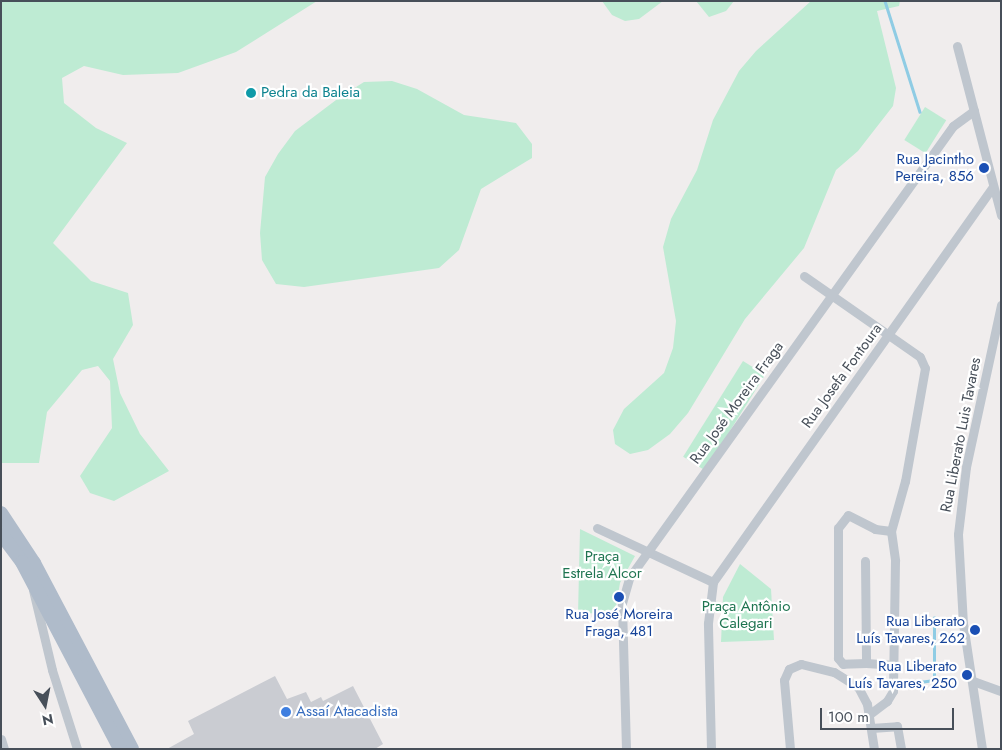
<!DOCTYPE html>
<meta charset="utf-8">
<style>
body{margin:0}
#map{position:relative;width:1002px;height:750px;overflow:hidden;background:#f0eded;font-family:Jost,sans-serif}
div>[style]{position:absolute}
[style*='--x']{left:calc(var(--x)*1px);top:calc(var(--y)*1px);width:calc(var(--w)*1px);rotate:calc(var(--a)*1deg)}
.green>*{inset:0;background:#beebd3;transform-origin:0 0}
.stream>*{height:2.5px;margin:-1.25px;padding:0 1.25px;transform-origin:1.25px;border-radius:1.25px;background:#8fcce4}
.building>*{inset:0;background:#caccd2}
.street>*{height:9px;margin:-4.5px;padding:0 4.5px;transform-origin:4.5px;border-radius:4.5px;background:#bfc6ce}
.primary>*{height:14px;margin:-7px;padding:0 7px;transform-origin:7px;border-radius:7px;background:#afbbca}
.dots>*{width:14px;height:14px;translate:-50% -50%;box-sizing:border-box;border:2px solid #fff;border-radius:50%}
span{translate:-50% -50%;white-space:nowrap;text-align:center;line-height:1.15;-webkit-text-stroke:4.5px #fff;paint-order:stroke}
.culture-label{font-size:15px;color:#0d838f}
.left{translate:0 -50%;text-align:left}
.transit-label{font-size:15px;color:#164399}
.right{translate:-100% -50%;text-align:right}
.street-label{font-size:15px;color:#474f59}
.park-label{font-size:15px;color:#1e7450}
.shop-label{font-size:15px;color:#366cbe}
.frame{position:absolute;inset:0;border:2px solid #474f59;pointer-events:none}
.north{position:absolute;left:20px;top:680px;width:50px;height:50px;-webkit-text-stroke:4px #fff;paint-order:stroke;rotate:169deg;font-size:14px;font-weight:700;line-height:20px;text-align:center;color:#474f59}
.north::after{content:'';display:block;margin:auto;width:18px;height:22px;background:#474f59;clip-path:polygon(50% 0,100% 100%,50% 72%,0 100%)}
.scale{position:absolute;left:820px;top:708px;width:134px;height:22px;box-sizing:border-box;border:2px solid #474f59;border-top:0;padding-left:6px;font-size:15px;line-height:18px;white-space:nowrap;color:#474f59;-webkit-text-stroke:4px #fff;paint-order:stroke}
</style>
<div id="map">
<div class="green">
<div style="clip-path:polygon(1px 1px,317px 1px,236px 52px,178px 73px,123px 75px,84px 66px,62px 78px,64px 103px,96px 128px,127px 143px,53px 243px,91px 281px,128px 293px,133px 325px,113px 359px,120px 393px,140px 434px,169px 471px,114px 501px,90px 493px,80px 476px,112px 428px,110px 381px,98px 366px,82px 370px,47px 412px,39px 463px,1px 463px)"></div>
<div style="clip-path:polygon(602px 1px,663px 1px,639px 19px,625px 21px,612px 15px)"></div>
<div style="clip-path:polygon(696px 1px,734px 1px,726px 11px,709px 17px)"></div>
<div style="clip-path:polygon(811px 1px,900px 1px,899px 6px,877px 11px,896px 88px,893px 106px,858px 151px,836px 170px,804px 248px,745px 319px,688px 413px,670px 434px,648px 450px,630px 454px,615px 444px,613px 430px,624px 409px,664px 373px,673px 348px,676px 321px,663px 247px,671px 219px,697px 170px,713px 120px,739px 71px,756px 51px)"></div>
<div style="clip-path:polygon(392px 81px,417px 89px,464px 115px,516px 123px,532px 144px,532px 158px,481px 189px,459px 250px,439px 268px,304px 287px,276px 284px,262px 260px,260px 233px,265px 177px,278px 154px,295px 131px,340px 97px,364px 82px)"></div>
<div style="left:925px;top:107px;width:25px;height:39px;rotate:32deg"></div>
<div style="left:743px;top:361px;width:26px;height:113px;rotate:32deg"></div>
<div style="clip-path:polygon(580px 529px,635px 556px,620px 583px,615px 612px,578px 614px)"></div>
<div style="clip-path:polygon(740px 564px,771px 589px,774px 640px,721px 642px,723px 597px)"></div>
</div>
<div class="stream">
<div style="--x:885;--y:1;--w:116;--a:72.5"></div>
<div style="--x:905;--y:684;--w:29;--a:-8"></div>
<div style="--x:934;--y:680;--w:62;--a:-90"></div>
</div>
<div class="building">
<div style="clip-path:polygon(275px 676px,287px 699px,306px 692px,311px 702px,321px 697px,323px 701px,353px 686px,383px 744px,375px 749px,167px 749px,194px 734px,188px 721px)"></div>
</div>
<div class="street">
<div style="--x:957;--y:46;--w:175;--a:75.4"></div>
<div style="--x:804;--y:276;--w:141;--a:34.9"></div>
<div style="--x:920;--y:357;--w:12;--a:66"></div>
<div style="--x:925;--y:368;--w:115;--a:100"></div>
<div style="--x:905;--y:481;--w:52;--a:105.6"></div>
<div style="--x:891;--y:531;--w:30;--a:82"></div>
<div style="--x:895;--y:561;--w:130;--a:90.9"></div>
<div style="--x:893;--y:691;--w:12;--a:121"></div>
<div style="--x:887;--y:701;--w:21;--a:143"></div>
<div style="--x:597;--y:528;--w:128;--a:25"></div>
<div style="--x:865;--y:561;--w:102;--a:89.4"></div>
<div style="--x:866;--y:663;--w:27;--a:4"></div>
<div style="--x:33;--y:590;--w:82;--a:76.6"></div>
<div style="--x:52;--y:670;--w:83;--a:72.4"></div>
<div style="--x:866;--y:663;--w:23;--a:178"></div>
<div style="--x:843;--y:664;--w:8;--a:-130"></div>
<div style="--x:838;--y:658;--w:130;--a:-90"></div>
<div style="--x:838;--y:528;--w:16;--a:-52"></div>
<div style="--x:848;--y:515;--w:30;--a:27"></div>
<div style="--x:875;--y:529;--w:16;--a:7"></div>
<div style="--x:973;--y:681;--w:30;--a:20"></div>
<div style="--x:871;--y:728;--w:26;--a:-4"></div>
<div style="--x:897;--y:726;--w:23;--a:80"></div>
<div style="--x:1;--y:739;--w:10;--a:73"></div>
<div style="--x:626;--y:749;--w:146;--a:-91.6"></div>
<div style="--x:622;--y:603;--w:26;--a:-74"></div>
<div style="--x:629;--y:578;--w:556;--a:-54.37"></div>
<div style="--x:953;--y:126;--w:26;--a:-36"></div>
<div style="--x:711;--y:749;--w:126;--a:-91.4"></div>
<div style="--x:708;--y:623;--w:41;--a:-83"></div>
<div style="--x:713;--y:582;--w:484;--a:-54.7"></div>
<div style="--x:790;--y:749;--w:69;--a:-95"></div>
<div style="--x:784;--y:680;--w:12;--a:-66"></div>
<div style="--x:789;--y:669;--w:13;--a:-23"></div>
<div style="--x:801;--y:664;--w:34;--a:14"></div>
<div style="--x:834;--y:672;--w:28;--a:32"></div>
<div style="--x:858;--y:687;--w:19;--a:62"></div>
<div style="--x:867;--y:704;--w:46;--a:81.2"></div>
<div style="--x:982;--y:749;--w:126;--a:-98.6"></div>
<div style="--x:963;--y:624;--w:90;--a:-93.2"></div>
<div style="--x:958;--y:534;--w:67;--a:-83.2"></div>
<div style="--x:966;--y:467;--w:166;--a:-77.8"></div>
</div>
<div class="primary">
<div style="--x:1;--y:513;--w:60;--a:56.6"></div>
<div style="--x:34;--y:563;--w:210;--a:62.2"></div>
<div style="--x:1;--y:534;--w:35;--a:53"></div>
<div style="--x:22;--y:562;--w:211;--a:62.3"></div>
</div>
<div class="dots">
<div style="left:251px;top:93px;background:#0f9aa8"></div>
<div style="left:984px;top:168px;background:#1a4fb4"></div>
<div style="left:619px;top:597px;background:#1a4fb4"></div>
<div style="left:975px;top:630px;background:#1a4fb4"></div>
<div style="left:967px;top:675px;background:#1a4fb4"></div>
<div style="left:286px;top:712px;background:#3f7fe0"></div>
</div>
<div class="culture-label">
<span class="left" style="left:261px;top:93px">Pedra da Baleia</span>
</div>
<div class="transit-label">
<span class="right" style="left:974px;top:168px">Rua Jacintho<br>Pereira, 856</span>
<span style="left:619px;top:623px">Rua José Moreira<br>Fraga, 481</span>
<span class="right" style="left:965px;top:630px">Rua Liberato<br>Luís Tavares, 262</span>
<span class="right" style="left:957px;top:675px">Rua Liberato<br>Luís Tavares, 250</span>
</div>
<div class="street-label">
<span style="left:842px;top:376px;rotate:-54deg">Rua Josefa Fontoura</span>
<span style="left:737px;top:403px;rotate:-54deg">Rua José Moreira Fraga</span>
<span style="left:961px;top:435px;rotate:-79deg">Rua Liberato Luis Tavares</span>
</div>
<div class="park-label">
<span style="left:602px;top:565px">Praça<br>Estrela Alcor</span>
<span style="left:746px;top:615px">Praça Antônio<br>Calegari</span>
</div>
<div class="shop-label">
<span class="left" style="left:296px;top:712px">Assaí Atacadista</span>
</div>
<div class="frame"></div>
<div class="north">N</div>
<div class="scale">100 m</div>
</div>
